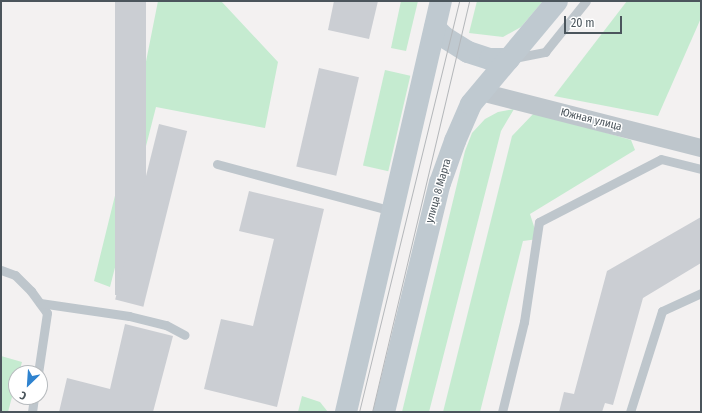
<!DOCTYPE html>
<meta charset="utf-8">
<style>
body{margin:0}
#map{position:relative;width:702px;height:413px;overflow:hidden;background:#f3f1f1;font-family:"Fira Sans Condensed",sans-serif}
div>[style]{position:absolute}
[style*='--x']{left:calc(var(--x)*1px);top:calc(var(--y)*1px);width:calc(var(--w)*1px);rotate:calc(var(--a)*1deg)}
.green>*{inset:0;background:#c5ebd0;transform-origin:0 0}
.building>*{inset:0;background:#cbced3;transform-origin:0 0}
.lane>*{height:9px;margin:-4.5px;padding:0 4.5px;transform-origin:4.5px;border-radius:4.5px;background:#bec6cc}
.street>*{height:18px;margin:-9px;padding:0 9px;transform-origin:9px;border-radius:9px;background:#bec6cc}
.secondary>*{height:22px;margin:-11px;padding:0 11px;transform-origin:11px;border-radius:11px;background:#bfc9d0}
.tram>*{height:1px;margin:-0.5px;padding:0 0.5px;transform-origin:0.5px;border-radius:0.5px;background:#b4b7ba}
span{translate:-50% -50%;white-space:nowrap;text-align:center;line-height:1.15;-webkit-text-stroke:3px #fff;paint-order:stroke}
.street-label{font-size:11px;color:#4b555c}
.frame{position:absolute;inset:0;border:2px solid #4b555c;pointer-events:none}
.north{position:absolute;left:8px;top:365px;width:40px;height:40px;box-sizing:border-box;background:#fff;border:1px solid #b7bbbe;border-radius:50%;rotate:205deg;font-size:11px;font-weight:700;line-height:16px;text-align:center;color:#4b555c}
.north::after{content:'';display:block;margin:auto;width:14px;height:18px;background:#2f83cf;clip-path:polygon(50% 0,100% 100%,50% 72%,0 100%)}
.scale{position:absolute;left:564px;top:16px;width:58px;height:18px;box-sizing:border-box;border:2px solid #4b555c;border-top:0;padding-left:5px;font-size:12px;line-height:14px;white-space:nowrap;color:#4b555c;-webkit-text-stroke:3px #fff;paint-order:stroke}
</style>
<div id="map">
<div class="green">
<div style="clip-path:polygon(158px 1px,221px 1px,278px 62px,265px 128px,156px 107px,110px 287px,94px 281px,138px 102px)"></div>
<div style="clip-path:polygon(401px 1px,418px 1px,406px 51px,391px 48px)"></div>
<div style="clip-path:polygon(477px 1px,543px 1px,521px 27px,503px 37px,469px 33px)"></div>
<div style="clip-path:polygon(627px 1px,701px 1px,701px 18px,658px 116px,554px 96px)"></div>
<div style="left:385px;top:70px;width:26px;height:98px;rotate:13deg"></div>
<div style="clip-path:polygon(514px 109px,501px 131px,429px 412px,402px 412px,465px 151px,472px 133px,485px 119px,498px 112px)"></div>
<div style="clip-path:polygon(535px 112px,631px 140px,635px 150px,530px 214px,538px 239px,523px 241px,480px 412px,443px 412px,512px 136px)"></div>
<div style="clip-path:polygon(1px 356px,22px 362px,19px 373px,16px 373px,16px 382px,8px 412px,1px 412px)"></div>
<div style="clip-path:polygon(302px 396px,320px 402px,328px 412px,298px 412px)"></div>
</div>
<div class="building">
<div style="left:115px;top:1px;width:31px;height:294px"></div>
<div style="clip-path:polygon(334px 1px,378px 1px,369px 39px,328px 30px)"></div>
<div style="left:319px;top:68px;width:41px;height:101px;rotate:13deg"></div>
<div style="left:159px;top:124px;width:29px;height:181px;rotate:14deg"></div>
<div style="clip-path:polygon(249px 191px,324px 209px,277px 407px,204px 389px,221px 319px,253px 326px,274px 239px,239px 231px)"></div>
<div style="clip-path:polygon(701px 217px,701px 263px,643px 298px,613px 405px,605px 403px,602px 412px,559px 412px,564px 392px,574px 394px,607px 271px)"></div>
<div style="clip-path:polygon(125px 324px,173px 336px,153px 412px,59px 412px,67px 378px,110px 389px)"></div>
</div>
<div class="lane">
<div style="--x:514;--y:58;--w:32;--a:-11"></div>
<div style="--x:545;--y:52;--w:65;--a:-51.2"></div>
<div style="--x:217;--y:164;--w:182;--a:15"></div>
<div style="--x:1;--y:270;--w:15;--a:20"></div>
<div style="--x:15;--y:275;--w:23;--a:45"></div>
<div style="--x:31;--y:291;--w:27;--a:54"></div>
<div style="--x:47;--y:313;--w:61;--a:98.5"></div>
<div style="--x:40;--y:303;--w:90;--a:8.3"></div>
<div style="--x:129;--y:316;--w:38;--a:14"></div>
<div style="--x:166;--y:325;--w:21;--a:28"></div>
<div style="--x:32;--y:412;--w:15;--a:-82"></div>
<div style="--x:502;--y:412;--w:93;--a:-76.3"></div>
<div style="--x:524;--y:322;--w:101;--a:-81.5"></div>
<div style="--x:539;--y:222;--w:137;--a:-27.3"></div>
<div style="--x:661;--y:159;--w:41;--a:14"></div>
<div style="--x:630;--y:412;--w:106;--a:-72.4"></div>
<div style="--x:662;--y:311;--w:43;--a:-24.8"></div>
</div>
<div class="street">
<div style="--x:481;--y:92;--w:227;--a:14.3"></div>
</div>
<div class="secondary">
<div style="--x:435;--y:28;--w:13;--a:45"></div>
<div style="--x:444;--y:37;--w:28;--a:32"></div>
<div style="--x:468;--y:52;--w:23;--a:18"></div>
<div style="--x:490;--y:59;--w:19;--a:0"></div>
<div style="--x:346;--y:412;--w:422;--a:-77"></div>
<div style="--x:384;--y:412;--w:236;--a:-76.3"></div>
<div style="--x:440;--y:183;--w:45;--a:-70.3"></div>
<div style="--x:455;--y:141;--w:40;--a:-66.6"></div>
<div style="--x:471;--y:104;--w:134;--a:-50.1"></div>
</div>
<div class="tram">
<div style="--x:359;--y:412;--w:423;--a:-76.3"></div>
<div style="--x:372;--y:412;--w:422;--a:-76.7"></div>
</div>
<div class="street-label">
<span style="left:591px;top:120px;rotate:14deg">Южная улица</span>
<span style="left:439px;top:191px;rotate:-74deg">улица 8 Марта</span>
</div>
<div class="frame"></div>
<div class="north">С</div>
<div class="scale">20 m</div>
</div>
